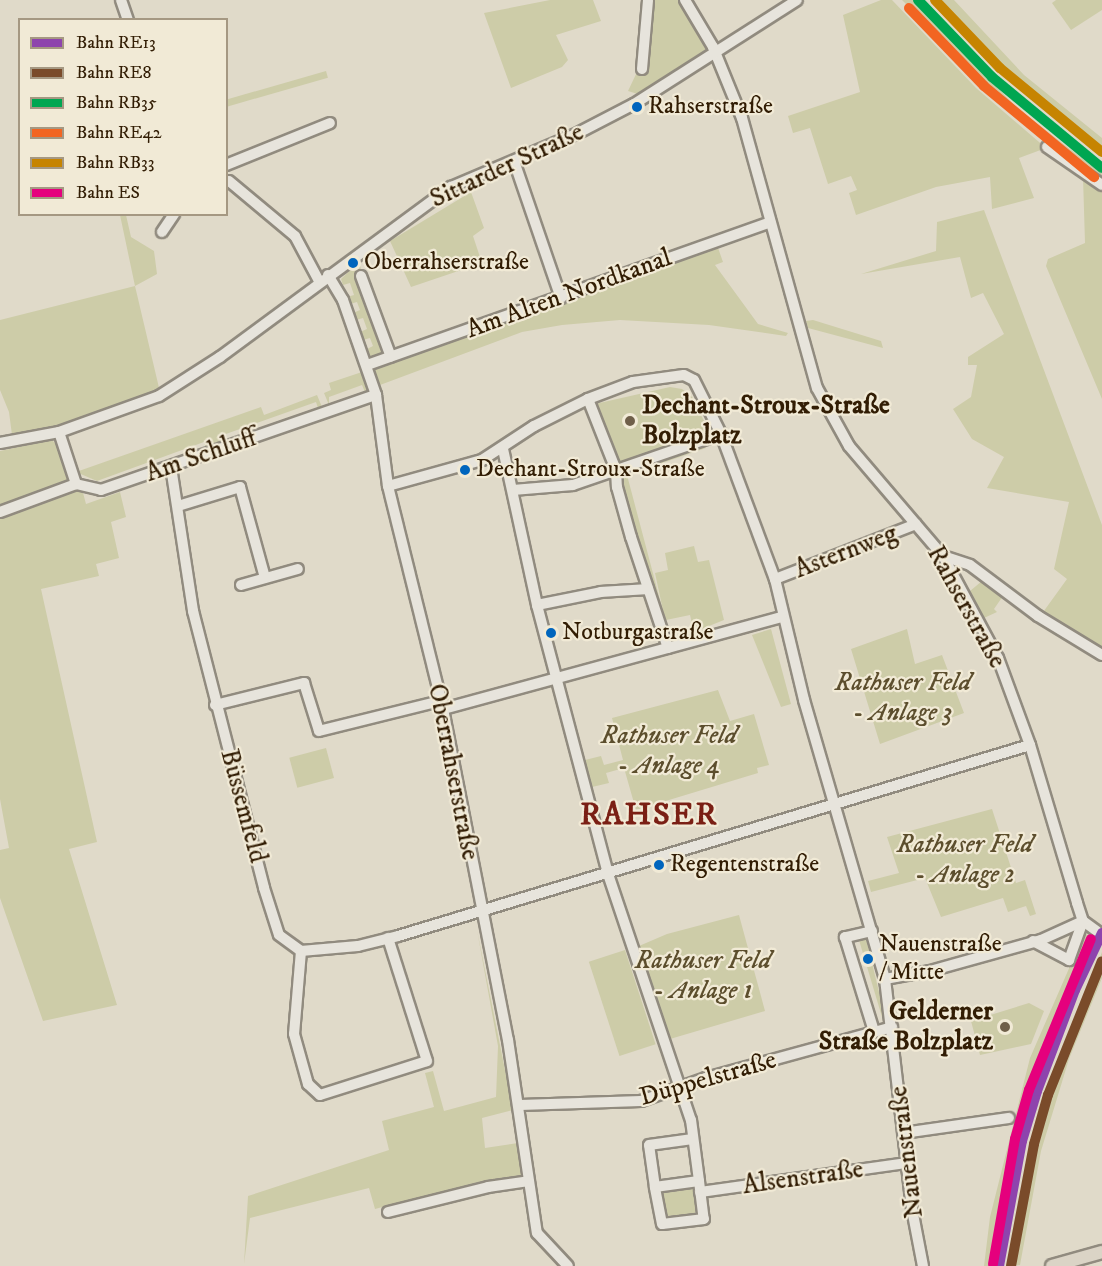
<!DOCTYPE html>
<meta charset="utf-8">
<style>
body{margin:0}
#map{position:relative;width:1102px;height:1266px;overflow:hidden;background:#e0dac9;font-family:"IM FELL DW Pica",serif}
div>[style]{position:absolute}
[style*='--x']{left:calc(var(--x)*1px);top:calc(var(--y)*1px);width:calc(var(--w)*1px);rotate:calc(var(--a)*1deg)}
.green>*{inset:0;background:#cdcca8;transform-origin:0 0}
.roads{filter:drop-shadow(2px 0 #918b7f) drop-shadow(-2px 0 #918b7f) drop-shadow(0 2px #918b7f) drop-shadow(0 -2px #918b7f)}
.minor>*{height:10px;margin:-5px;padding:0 5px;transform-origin:5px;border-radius:5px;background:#e7e4dc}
.major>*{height:12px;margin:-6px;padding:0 6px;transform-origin:6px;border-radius:6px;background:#dbd4c6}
.rail-1>*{height:10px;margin:-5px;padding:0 5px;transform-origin:5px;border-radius:5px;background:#8e44ad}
.rail-2>*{height:10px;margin:-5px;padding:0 5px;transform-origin:5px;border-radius:5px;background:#7a4b2a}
.rail-3>*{height:10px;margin:-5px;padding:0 5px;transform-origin:5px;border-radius:5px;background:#00a651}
.rail-4>*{height:10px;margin:-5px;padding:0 5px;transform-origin:5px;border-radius:5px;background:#f26522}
.rail-5>*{height:10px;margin:-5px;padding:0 5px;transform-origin:5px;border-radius:5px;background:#c68401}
.rail-6>*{height:10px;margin:-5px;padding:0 5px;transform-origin:5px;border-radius:5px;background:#e5007d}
.dots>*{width:16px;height:16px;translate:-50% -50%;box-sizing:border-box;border:3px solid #f1ead6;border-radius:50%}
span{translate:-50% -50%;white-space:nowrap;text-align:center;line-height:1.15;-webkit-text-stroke:4.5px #f1ead6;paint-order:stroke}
.bus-label{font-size:24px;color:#321d04}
.left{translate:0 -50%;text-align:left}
.street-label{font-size:26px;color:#321d04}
.poi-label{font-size:26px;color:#321d04;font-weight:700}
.right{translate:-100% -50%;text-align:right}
.park-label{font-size:26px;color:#5c4e2d;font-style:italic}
.district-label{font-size:32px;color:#7a1f14;font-weight:700;letter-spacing:1.5px}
.legend{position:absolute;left:18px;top:18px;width:210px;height:198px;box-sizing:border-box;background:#f1ead6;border:2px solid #a59882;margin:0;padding:8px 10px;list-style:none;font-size:18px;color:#321d04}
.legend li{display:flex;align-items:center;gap:12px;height:30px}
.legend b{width:30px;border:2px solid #a59882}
</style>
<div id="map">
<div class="green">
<div style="clip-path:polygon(550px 0,593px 0,601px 21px,556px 35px,568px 60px,562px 67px,511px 88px,484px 13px)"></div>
<div style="clip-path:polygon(651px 0,679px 0,707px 50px,641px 95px,628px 91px,638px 70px,646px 70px,653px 21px)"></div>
<div style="clip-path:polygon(881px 0,892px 0,976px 88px,1046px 148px,1019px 158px,1034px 198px,992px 209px,990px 177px,936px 187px,856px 215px,849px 193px,857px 190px,851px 176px,828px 184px,810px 128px,793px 133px,788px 116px,860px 92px,843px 15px)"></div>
<div style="clip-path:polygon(902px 0,913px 0,1017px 108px,1102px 174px,1102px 183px,1026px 125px)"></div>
<div style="clip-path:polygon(934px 0,954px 0,1024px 75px,1102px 138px,1102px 154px,1029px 96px)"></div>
<div style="clip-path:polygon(1056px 0,1102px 0,1102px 10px,1071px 30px,1052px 3px)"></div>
<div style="left:326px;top:71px;width:7px;height:106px;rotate:74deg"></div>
<div style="clip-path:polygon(1083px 177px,1102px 191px,1102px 399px,1046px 266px,1048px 259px,1085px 243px)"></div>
<div style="clip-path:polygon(471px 192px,484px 228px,473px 236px,482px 263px,411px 287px,390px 241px)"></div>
<div style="clip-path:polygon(984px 210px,1102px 525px,1102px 652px,1041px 615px,1067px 579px,1054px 569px,1069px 502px,987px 488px,1004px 457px,972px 439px,953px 409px,971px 397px,977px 365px,968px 365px,968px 357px,1004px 334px,983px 293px,971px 298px,960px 257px,861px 274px,936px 251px,937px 222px)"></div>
<div style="clip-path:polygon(120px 215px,126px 215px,131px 237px,154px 251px,157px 274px,135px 286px,160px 392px,60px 427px,12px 435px,9px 412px,0 390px,0 320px,135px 286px)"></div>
<div style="clip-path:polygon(717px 245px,723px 262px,715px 265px,758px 324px,788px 333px,786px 336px,709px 325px,620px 320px,562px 325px,522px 332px,380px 385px,374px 368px)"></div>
<div style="clip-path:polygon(359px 262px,384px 352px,370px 358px,367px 349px,373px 346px,370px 338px,363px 340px,360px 332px,367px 329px,363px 318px,356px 320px,353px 313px,360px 310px,357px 302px,350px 304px,347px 297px,354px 295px,350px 283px,343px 285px,341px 279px)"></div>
<div style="clip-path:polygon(813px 320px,881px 341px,883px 348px,808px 328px,806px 321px)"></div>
<div style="clip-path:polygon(362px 372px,369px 390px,365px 392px,362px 385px,329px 397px,329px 405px,324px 393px,331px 390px,329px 383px)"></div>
<div style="clip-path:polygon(670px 387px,682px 389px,692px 397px,710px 433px,620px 463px,613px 456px,595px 404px)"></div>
<div style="clip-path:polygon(317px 395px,322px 407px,318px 408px,316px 402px,223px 435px,225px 441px,206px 448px,204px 442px,97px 481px,76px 472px,261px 407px,264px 415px)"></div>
<div style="clip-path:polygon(52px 440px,60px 448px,73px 481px,0 507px,0 451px)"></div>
<div style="clip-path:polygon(702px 444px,706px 448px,627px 475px,664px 615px,655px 573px,668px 570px,665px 553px,694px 546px,698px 562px,709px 560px,724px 620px,694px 632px,690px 615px,666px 620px,669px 641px,629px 520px,620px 477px,626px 469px)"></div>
<div style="clip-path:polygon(82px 489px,86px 504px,120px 492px,126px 517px,111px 522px,119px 558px,96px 564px,99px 576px,41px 589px,97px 842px,69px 849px,117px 1005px,43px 1021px,0 898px,0 850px,9px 848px,0 799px,0 516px)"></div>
<div style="clip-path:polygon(982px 581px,1003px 596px,994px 609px,997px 612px,984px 618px,970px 591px)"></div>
<div style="clip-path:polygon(771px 629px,791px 704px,781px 707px,752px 635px)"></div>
<div style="clip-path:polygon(907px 629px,915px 664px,942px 655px,964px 713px,880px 744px,851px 649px)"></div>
<div style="clip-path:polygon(718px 690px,730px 721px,754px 714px,769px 765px,757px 768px,758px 773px,636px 810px,624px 768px,606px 773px,609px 783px,592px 787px,585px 760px,601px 756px,604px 765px,623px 760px,612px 718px)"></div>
<div style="left:326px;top:748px;width:31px;height:38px;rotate:75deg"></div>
<div style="clip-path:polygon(992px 809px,1016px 883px,1025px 880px,1036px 914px,1030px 916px,1026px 906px,1008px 912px,1003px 898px,941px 917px,925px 878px,871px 892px,868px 881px,899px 873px,887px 837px)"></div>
<div style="clip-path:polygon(739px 915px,765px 1011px,670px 1039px,639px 946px,667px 934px)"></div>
<div style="clip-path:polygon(477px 930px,513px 1110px,482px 1118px,485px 1148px,518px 1143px,523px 1175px,487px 1180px,487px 1184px,478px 1182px,450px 1193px,449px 1190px,397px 1203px,391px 1208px,390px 1205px,375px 1209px,369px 1188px,250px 1218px,244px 1264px,248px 1196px,389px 1150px,382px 1121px,434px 1107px,425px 1073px,433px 1071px,444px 1111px,496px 1097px,498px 1046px)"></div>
<div style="clip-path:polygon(1084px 934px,1094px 936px,1038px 1064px,1009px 1163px,992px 1266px,984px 1266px,990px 1217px,1030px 1058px)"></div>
<div style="clip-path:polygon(866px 938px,885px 1017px,882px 1017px,859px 940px)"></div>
<div style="left:625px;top:950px;width:99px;height:38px;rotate:72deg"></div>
<div style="clip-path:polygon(1102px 952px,1102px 978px,1069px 1059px,1041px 1151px,1020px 1265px,1011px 1266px,1025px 1177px,1052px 1080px)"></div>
<div style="clip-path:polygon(1029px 1003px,1044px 1011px,1031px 1044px,980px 1055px,971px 1021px)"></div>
<div style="clip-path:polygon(687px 1185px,693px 1189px,696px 1211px,692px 1217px,667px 1220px,658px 1195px,662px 1189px)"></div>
</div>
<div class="roads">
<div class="minor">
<div style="--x:121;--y:0;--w:21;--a:71"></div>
<div style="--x:685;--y:0;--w:55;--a:59.2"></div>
<div style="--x:713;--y:47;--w:77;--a:67.8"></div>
<div style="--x:742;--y:118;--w:280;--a:74.5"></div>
<div style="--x:817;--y:388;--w:66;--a:61.1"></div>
<div style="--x:849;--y:446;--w:145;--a:49.5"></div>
<div style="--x:943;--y:556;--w:116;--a:61.7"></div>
<div style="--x:998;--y:658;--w:93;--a:69.8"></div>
<div style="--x:1030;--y:745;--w:165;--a:73.4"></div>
<div style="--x:1077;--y:903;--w:19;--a:72"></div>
<div style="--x:1083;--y:921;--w:17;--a:36"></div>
<div style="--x:642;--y:69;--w:69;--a:-85"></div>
<div style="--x:1047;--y:147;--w:67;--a:34.6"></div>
<div style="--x:514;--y:161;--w:145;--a:71.1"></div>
<div style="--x:226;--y:165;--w:112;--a:-22"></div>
<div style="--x:229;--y:181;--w:86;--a:39.8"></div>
<div style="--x:295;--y:236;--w:51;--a:61.9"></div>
<div style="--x:162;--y:232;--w:22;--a:-56"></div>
<div style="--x:328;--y:275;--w:29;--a:59"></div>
<div style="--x:343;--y:300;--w:101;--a:70.8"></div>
<div style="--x:376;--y:395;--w:92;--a:82.5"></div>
<div style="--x:388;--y:486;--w:230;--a:76.1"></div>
<div style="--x:443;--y:709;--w:337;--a:78.9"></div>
<div style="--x:508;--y:1040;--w:195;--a:81.5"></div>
<div style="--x:537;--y:1233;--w:45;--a:46.8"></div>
<div style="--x:361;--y:276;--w:86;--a:69.7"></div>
<div style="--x:367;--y:365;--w:428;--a:-19.5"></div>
<div style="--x:588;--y:399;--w:76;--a:68.5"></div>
<div style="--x:616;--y:470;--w:17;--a:87"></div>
<div style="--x:617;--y:487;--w:52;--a:74.4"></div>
<div style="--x:631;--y:537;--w:117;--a:71.6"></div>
<div style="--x:59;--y:432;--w:55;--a:71.9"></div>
<div style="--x:0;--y:443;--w:60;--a:-10.6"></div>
<div style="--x:59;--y:432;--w:106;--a:-19.8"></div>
<div style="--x:159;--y:396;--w:72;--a:-32.6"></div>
<div style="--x:220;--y:357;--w:287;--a:-36.4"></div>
<div style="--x:451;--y:187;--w:138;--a:-23"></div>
<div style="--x:578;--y:133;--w:63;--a:-27.4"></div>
<div style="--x:634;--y:104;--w:193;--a:-32.5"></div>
<div style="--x:503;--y:449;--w:160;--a:77.7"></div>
<div style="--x:537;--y:605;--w:278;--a:75.2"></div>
<div style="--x:608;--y:874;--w:260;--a:71.4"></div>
<div style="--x:691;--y:1120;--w:62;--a:82.5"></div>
<div style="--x:699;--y:1181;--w:38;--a:83"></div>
<div style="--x:704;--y:1219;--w:42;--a:173.2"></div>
<div style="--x:662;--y:1224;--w:38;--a:-101"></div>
<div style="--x:655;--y:1187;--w:44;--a:-7.8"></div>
<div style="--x:171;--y:467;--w:146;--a:81.3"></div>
<div style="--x:193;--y:611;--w:286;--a:75.6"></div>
<div style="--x:264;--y:888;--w:49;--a:72.3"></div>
<div style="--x:279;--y:935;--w:27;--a:36"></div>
<div style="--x:301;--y:951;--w:57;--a:-5"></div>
<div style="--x:358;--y:946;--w:41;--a:-14"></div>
<div style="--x:398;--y:936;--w:660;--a:-16.82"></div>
<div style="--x:76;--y:484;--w:26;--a:13"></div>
<div style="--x:101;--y:490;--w:291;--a:-19.1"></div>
<div style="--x:388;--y:486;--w:98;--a:-15.5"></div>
<div style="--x:482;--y:460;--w:62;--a:-33.2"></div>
<div style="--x:534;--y:426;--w:60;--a:-26.6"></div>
<div style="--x:588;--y:399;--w:48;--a:-20.7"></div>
<div style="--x:633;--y:382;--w:51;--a:-7.8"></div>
<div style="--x:684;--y:375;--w:11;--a:27"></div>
<div style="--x:694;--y:380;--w:60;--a:63.4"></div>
<div style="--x:721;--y:434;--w:155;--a:69.6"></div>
<div style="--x:775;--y:579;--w:124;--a:76.5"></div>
<div style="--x:804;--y:700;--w:291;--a:73.8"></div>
<div style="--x:885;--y:979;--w:232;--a:83.3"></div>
<div style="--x:912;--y:1209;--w:58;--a:79.1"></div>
<div style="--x:513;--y:490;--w:60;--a:-4.8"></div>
<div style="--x:573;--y:485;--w:157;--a:-19"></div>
<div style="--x:178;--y:506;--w:65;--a:-17"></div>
<div style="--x:240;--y:487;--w:94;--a:74.6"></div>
<div style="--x:0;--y:512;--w:81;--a:-20.2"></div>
<div style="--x:943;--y:556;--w:28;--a:18"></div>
<div style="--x:970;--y:565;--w:85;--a:36.9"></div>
<div style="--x:1038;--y:616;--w:75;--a:31.4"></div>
<div style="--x:775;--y:579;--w:151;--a:-21.3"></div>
<div style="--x:241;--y:585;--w:59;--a:-15.7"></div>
<div style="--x:537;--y:605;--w:65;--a:-11.5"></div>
<div style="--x:601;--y:592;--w:47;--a:-3.7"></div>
<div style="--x:215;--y:705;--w:92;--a:-13.9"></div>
<div style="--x:304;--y:683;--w:50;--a:72.6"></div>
<div style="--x:319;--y:731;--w:125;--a:-13.9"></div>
<div style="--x:443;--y:709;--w:351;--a:-15.2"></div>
<div style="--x:872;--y:931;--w:28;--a:167"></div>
<div style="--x:845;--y:937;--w:98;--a:72.9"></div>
<div style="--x:1033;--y:941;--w:41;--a:27.8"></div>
<div style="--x:1069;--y:960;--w:41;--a:-70.3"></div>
<div style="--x:301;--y:951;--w:83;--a:94.8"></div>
<div style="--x:294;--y:1034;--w:52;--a:74.4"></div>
<div style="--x:308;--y:1084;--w:16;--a:43"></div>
<div style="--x:320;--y:1095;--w:112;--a:-17.6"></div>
<div style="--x:427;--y:1061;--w:129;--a:-107.6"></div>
<div style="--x:885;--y:979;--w:46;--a:-10.1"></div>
<div style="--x:930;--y:971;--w:115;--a:-15.6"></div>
<div style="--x:1041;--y:940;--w:46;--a:-24.3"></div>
<div style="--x:520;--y:1105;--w:121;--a:-1.9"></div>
<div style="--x:641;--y:1101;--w:69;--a:-19.5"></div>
<div style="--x:706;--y:1078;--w:193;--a:-15.3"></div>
<div style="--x:903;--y:1133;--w:107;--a:-8.1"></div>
<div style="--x:655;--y:1187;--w:42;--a:-98.1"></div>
<div style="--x:649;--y:1145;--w:44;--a:-7.8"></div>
<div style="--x:700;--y:1192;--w:208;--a:-8"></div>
<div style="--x:388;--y:1212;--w:103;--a:-14"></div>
<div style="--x:488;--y:1187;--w:41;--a:-8.3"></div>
</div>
<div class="major">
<div style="--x:1052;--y:1266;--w:52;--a:-15.6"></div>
</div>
</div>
<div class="rail-1">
<div style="--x:999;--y:1266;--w:127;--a:-79.6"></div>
<div style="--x:1022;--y:1141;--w:52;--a:-73.3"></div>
<div style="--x:1037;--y:1091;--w:108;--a:-69.4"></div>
<div style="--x:1075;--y:990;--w:63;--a:-64.7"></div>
</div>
<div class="rail-2">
<div style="--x:1011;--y:1266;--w:124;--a:-79.3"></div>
<div style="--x:1034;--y:1144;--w:51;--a:-74.1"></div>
<div style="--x:1048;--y:1095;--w:144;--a:-68.1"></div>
</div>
<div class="rail-3">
<div style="--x:918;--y:0;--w:107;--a:46.1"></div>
<div style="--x:992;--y:77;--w:143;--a:39.6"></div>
</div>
<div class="rail-4">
<div style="--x:909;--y:8;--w:108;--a:46.1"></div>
<div style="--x:984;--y:86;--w:143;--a:39.6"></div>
</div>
<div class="rail-5">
<div style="--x:935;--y:0;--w:94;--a:46.3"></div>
<div style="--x:1000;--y:68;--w:132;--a:39.5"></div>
</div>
<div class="rail-6">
<div style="--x:993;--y:1264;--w:127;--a:-80"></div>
<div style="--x:1015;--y:1139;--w:51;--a:-74.1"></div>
<div style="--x:1029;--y:1090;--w:163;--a:-67.7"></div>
</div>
<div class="dots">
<div style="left:637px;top:107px;background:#0065bd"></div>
<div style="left:353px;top:263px;background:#0065bd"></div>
<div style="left:630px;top:421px;background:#6f5f49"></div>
<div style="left:465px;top:470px;background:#0065bd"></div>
<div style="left:551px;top:633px;background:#0065bd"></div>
<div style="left:659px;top:865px;background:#0065bd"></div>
<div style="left:868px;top:959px;background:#0065bd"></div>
<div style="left:1005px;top:1027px;background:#6f5f49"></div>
</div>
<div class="bus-label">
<span class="left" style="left:648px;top:107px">Rahserstraße</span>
<span class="left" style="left:364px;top:263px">Oberrahserstraße</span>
<span class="left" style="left:476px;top:470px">Dechant-Stroux-Straße</span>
<span class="left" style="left:562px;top:633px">Notburgastraße</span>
<span class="left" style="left:670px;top:865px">Regentenstraße</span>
<span class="left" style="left:879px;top:959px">Nauenstraße<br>/ Mitte</span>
</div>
<div class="street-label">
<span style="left:507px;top:166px;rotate:-25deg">Sittarder Straße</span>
<span style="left:569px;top:294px;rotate:-20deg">Am Alten Nordkanal</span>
<span style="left:201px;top:456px;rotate:-19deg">Am Schluff</span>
<span style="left:846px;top:552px;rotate:-21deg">Asternweg</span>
<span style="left:966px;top:607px;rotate:61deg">Rahserstraße</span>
<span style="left:453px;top:772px;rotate:79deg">Oberrahserstraße</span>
<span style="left:243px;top:806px;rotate:75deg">Büssemfeld</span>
<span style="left:708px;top:1079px;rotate:-16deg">Düppelstraße</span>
<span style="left:907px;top:1152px;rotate:-97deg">Nauenstraße</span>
<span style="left:803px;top:1178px;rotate:-8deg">Alsenstraße</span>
</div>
<div class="poi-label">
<span class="left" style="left:642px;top:421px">Dechant-Stroux-Straße<br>Bolzplatz</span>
<span class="right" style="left:993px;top:1027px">Gelderner<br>Straße Bolzplatz</span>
</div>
<div class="park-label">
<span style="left:903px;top:698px">Rathuser Feld<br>- Anlage 3</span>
<span style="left:669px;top:751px">Rathuser Feld<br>- Anlage 4</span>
<span style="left:965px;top:860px">Rathuser Feld<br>- Anlage 2</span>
<span style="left:703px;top:976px">Rathuser Feld<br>- Anlage 1</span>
</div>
<div class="district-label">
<span style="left:649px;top:815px">RAHSER</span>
</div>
<ul class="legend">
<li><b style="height:8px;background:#8e44ad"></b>Bahn RE13</li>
<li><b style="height:8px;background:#7a4b2a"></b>Bahn RE8</li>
<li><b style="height:8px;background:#00a651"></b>Bahn RB35</li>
<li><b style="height:8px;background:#f26522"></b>Bahn RE42</li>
<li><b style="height:8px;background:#c68401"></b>Bahn RB33</li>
<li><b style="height:8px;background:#e5007d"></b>Bahn ES</li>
</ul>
</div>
